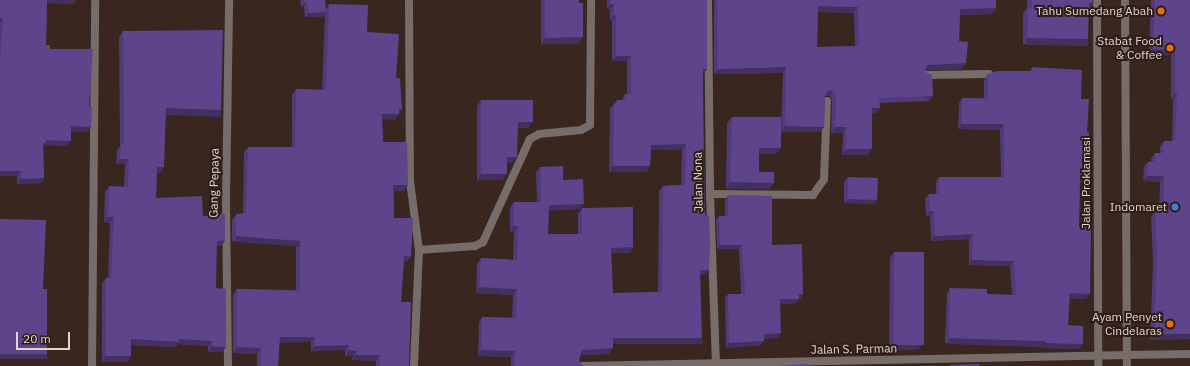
<!DOCTYPE html>
<style>
body{margin:0}
#map{position:relative;width:1190px;height:366px;overflow:hidden;background:#38261f;font-family:"IBM Plex Sans",sans-serif}
div>[style]{position:absolute}
[style*='--x']{left:calc(var(--x)*1px);top:calc(var(--y)*1px);width:calc(var(--w)*1px);rotate:calc(var(--a)*1deg)}
.minor>*{height:8px;margin:-4px;padding:0 4px;transform-origin:4px;border-radius:4px;background:#766c6a}
.tertiary>*{height:8px;margin:-4px;padding:0 4px;transform-origin:4px;border-radius:4px;background:#766c6a}
.wall>*{inset:0;background:#513a77;transform-origin:0 0}
.shaded-wall>*{inset:0;background:#423061;transform-origin:0 0}
.building>*{inset:0;background:#5e448a;transform-origin:0 0}
.dots>*{width:11px;height:11px;translate:-50% -50%;box-sizing:border-box;border:2px solid #2e1c16;border-radius:50%}
span{translate:-50% -50%;white-space:nowrap;text-align:center;line-height:1.15;-webkit-text-stroke:4px #2e1c16;paint-order:stroke}
.poi-label{font-size:12px;color:#e1d5d0}
.right{translate:-100% -50%;text-align:right}
.street-label{font-size:12px;color:#e1d5d0}
.scale{position:absolute;left:16px;top:332px;width:54px;height:18px;box-sizing:border-box;border:2px solid #e1d5d0;border-top:0;padding-left:5px;font-size:12px;line-height:14px;white-space:nowrap;color:#e1d5d0;-webkit-text-stroke:3px #2e1c16;paint-order:stroke}
</style>
<div id="map">
<div class="minor">
<div style="--x:409;--y:0;--w:181;--a:89.7"></div>
<div style="--x:410;--y:181;--w:70;--a:82.6"></div>
<div style="--x:419;--y:250;--w:116;--a:92.5"></div>
<div style="--x:708;--y:0;--w:194;--a:89.4"></div>
<div style="--x:710;--y:194;--w:170;--a:88"></div>
<div style="--x:926;--y:75;--w:63;--a:-0.9"></div>
<div style="--x:710;--y:194;--w:103;--a:0.6"></div>
<div style="--x:813;--y:195;--w:19;--a:-55"></div>
<div style="--x:824;--y:179;--w:78;--a:-87.8"></div>
<div style="--x:419;--y:250;--w:56;--a:-4.1"></div>
<div style="--x:475;--y:246;--w:9;--a:-27"></div>
<div style="--x:483;--y:242;--w:113;--a:-65.5"></div>
<div style="--x:530;--y:139;--w:10;--a:-29"></div>
<div style="--x:539;--y:134;--w:42;--a:-5.4"></div>
<div style="--x:581;--y:130;--w:10;--a:-29"></div>
<div style="--x:590;--y:125;--w:125;--a:-89.5"></div>
<div style="--x:92;--y:366;--w:366;--a:-89.5"></div>
<div style="--x:228;--y:366;--w:167;--a:-90.7"></div>
<div style="--x:226;--y:199;--w:199;--a:-89.1"></div>
<div style="--x:581;--y:366;--w:546;--a:-1.15"></div>
</div>
<div class="tertiary">
<div style="--x:1097;--y:0;--w:366;--a:89.8"></div>
<div style="--x:1125;--y:0;--w:366;--a:89.7"></div>
<div style="--x:1127;--y:355;--w:63;--a:-0.9"></div>
</div>
<div class="wall">
<div style="clip-path:polygon(0 0,76px 0,73px 4px,47px 3px,46px 45px,50px 49px,87px 132px,71px 131px,67px 146px,45px 145px,43px 147px,44px 178px,41px 183px,17px 184px,17px 176px,0 176px)"></div>
<div style="clip-path:polygon(300px 0,325px 0,326px 9px,329px 4px,367px 32px,396px 78px,402px 109px,395px 120px,382px 119px,383px 142px,404px 191px,394px 190px,394px 218px,407px 262px,404px 262px,401px 302px,409px 366px,376px 366px,376px 361px,352px 360px,353px 356px,345px 356px,345px 350px,311px 351px,311px 342px,279px 342px,278px 366px,257px 366px,257px 354px,233px 353px,233px 295px,237px 289px,296px 290px,296px 246px,232px 241px,232px 220px,236px 214px,243px 214px,244px 152px,248px 147px,292px 147px,292px 95px,296px 89px,322px 90px,325px 13px,323px 17px,305px 17px,304px 7px,301px 7px)"></div>
<div style="left:541px;top:0;width:38px;height:44px"></div>
<div style="clip-path:polygon(607px 0,707px 0,707px 69px,703px 74px,705px 275px,700px 275px,699px 343px,613px 343px,613px 348px,609px 354px,581px 355px,579px 360px,583px 366px,511px 366px,511px 357px,478px 356px,479px 322px,482px 317px,512px 318px,513px 295px,476px 293px,477px 264px,481px 258px,513px 260px,514px 232px,510px 232px,510px 208px,514px 202px,537px 202px,536px 172px,540px 167px,563px 180px,580px 209px,549px 210px,548px 234px,578px 234px,578px 214px,582px 208px,633px 247px,630px 253px,611px 253px,613px 293px,658px 292px,659px 191px,663px 186px,681px 185px,682px 150px,651px 150px,650px 166px,647px 172px,609px 172px,610px 109px,617px 100px,622px 100px,625px 94px,627px 94px,627px 61px,612px 61px,612px 21px,610px 21px,610px 10px,607px 9px)"></div>
<div style="clip-path:polygon(evenodd,714px 0,996px 0,996px 8px,992px 14px,960px 15px,959px 41px,962px 69px,925px 70px,925px 72px,933px 96px,929px 101px,880px 103px,880px 108px,876px 113px,872px 113px,868px 155px,842px 155px,843px 133px,831px 133px,832px 101px,830px 96px,825px 96px,824px 127px,820px 132px,781px 132px,783px 73px,714px 74px,714px 0,818px 12px,854px 13px,855px 46px,817px 47px,818px 12px)"></div>
<div style="clip-path:polygon(1027px 0,1094px 0,1090px 8px,1089px 8px,1084px 45px,1023px 44px,1023px 13px,1027px 8px)"></div>
<div style="clip-path:polygon(1151px 0,1190px 0,1190px 339px,1150px 340px,1153px 262px,1151px 217px,1155px 211px,1159px 211px,1160px 182px,1143px 181px,1144px 167px,1148px 162px,1151px 162px,1151px 159px,1155px 153px,1160px 153px,1160px 147px,1164px 141px,1172px 141px,1173px 99px,1171px 99px,1171px 55px,1149px 55px)"></div>
<div style="clip-path:polygon(123px 31px,221px 110px,217px 116px,166px 114px,161px 173px,157px 173px,156px 198px,203px 216px,225px 240px,221px 246px,216px 246px,216px 288px,226px 347px,222px 352px,208px 352px,208px 346px,178px 344px,175px 347px,131px 345px,131px 356px,127px 362px,102px 362px,102px 283px,106px 278px,108px 278px,110px 223px,104px 222px,105px 192px,109px 186px,124px 187px,125px 164px,116px 164px,117px 150px,120px 146px,119px 37px)"></div>
<div style="clip-path:polygon(1032px 67px,1081px 99px,1084px 183px,1080px 182px,1079px 227px,1086px 299px,1069px 298px,1068px 325px,1079px 349px,1042px 348px,1042px 346px,945px 343px,947px 293px,950px 288px,987px 294px,1012px 295px,1010px 266px,969px 265px,969px 239px,931px 241px,930px 216px,926px 216px,925px 199px,929px 194px,936px 194px,936px 182px,939px 177px,1001px 177px,1000px 130px,958px 129px,959px 103px,962px 98px,984px 98px,984px 80px,988px 74px,1030px 71px)"></div>
<div style="clip-path:polygon(481px 100px,528px 128px,518px 128px,512px 163px,507px 163px,503px 180px,477px 180px,477px 106px)"></div>
<div style="clip-path:polygon(732px 117px,776px 154px,759px 154px,759px 172px,774px 183px,769px 189px,726px 189px,727px 123px)"></div>
<div style="clip-path:polygon(848px 177px,874px 204px,844px 203px,844px 182px)"></div>
<div style="clip-path:polygon(728px 195px,772px 245px,803px 294px,800px 299px,799px 299px,796px 303px,780px 304px,778px 338px,764px 338px,761px 345px,726px 348px,725px 298px,728px 294px,741px 294px,739px 249px,717px 249px,716px 220px,719px 216px,725px 216px,725px 200px)"></div>
<div style="clip-path:polygon(894px 252px,919px 349px,889px 351px,890px 258px)"></div>
</div>
<div class="shaded-wall">
<div style="clip-path:polygon(46px 0,76px 0,73px 4px,44px 3px)"></div>
<div style="clip-path:polygon(1094px 2px,1090px 8px,1084px 9px,1089px 3px)"></div>
<div style="clip-path:polygon(304px 3px,307px 3px,304px 7px,301px 7px)"></div>
<div style="clip-path:polygon(611px 4px,614px 4px,610px 10px,607px 9px)"></div>
<div style="clip-path:polygon(818px 6px,858px 7px,854px 13px,814px 12px)"></div>
<div style="clip-path:polygon(996px 8px,992px 14px,956px 15px,960px 9px)"></div>
<div style="clip-path:polygon(326px 12px,323px 17px,305px 17px,308px 13px)"></div>
<div style="clip-path:polygon(614px 15px,616px 15px,612px 21px,610px 21px)"></div>
<div style="clip-path:polygon(0 18px,3px 18px,0 23px)"></div>
<div style="clip-path:polygon(583px 37px,579px 44px,541px 44px,545px 38px)"></div>
<div style="left:1027px;top:38px;width:61px;height:7px;rotate:1deg"></div>
<div style="clip-path:polygon(1153px 49px,1175px 50px,1171px 55px,1149px 55px)"></div>
<div style="clip-path:polygon(616px 56px,631px 56px,627px 61px,612px 61px)"></div>
<div style="clip-path:polygon(966px 63px,962px 69px,923px 71px,927px 65px)"></div>
<div style="clip-path:polygon(786px 67px,783px 73px,714px 74px,718px 69px)"></div>
<div style="clip-path:polygon(703px 69px,707px 69px,703px 74px,699px 74px)"></div>
<div style="clip-path:polygon(829px 90px,833px 91px,830px 96px,825px 96px)"></div>
<div style="clip-path:polygon(1175px 93px,1177px 93px,1173px 99px,1171px 99px)"></div>
<div style="left:933px;top:96px;width:6px;height:54px;rotate:129deg"></div>
<div style="left:166px;top:108px;width:55px;height:7px;rotate:2deg"></div>
<div style="clip-path:polygon(872px 108px,880px 108px,876px 113px,868px 113px)"></div>
<div style="clip-path:polygon(399px 109px,402px 109px,395px 120px,378px 119px,382px 114px)"></div>
<div style="clip-path:polygon(518px 122px,533px 122px,528px 128px,514px 128px)"></div>
<div style="clip-path:polygon(962px 124px,1004px 124px,1000px 130px,958px 129px)"></div>
<div style="clip-path:polygon(71px 126px,91px 127px,87px 132px,68px 131px)"></div>
<div style="clip-path:polygon(785px 126px,824px 127px,820px 132px,781px 132px)"></div>
<div style="clip-path:polygon(835px 127px,846px 127px,843px 133px,831px 133px)"></div>
<div style="clip-path:polygon(46px 140px,71px 141px,67px 146px,45px 145px,42px 149px,40px 149px)"></div>
<div style="clip-path:polygon(686px 144px,682px 150px,647px 150px,651px 145px)"></div>
<div style="clip-path:polygon(759px 148px,781px 148px,776px 154px,755px 154px)"></div>
<div style="clip-path:polygon(846px 149px,872px 149px,868px 155px,842px 155px)"></div>
<div style="clip-path:polygon(507px 157px,517px 157px,512px 163px,503px 163px)"></div>
<div style="clip-path:polygon(120px 159px,129px 159px,125px 164px,116px 164px)"></div>
<div style="clip-path:polygon(613px 166px,650px 166px,647px 172px,609px 172px)"></div>
<div style="clip-path:polygon(157px 167px,164px 167px,161px 173px,154px 173px)"></div>
<div style="clip-path:polygon(0 171px,21px 171px,17px 176px,0 176px)"></div>
<div style="clip-path:polygon(481px 174px,507px 174px,503px 180px,477px 180px)"></div>
<div style="clip-path:polygon(1147px 176px,1164px 176px,1160px 182px,1143px 181px)"></div>
<div style="clip-path:polygon(1080px 177px,1087px 178px,1084px 183px,1077px 182px)"></div>
<div style="clip-path:polygon(44px 178px,41px 183px,17px 184px,21px 179px)"></div>
<div style="clip-path:polygon(730px 182px,774px 183px,769px 189px,726px 189px)"></div>
<div style="clip-path:polygon(393px 185px,408px 185px,404px 191px,390px 190px)"></div>
<div style="clip-path:polygon(847px 199px,877px 200px,874px 204px,844px 203px)"></div>
<div style="clip-path:polygon(584px 204px,580px 209px,545px 211px,549px 205px)"></div>
<div style="clip-path:polygon(930px 211px,934px 211px,930px 216px,926px 216px)"></div>
<div style="clip-path:polygon(108px 217px,114px 217px,110px 223px,104px 222px)"></div>
<div style="clip-path:polygon(514px 226px,518px 226px,514px 232px,510px 232px)"></div>
<div style="clip-path:polygon(973px 234px,969px 239px,931px 241px,935px 236px)"></div>
<div style="left:236px;top:236px;width:64px;height:6px;rotate:4deg"></div>
<div style="clip-path:polygon(225px 240px,221px 246px,213px 246px,217px 241px)"></div>
<div style="clip-path:polygon(720px 245px,742px 245px,739px 249px,717px 249px)"></div>
<div style="clip-path:polygon(633px 247px,630px 253px,607px 253px,611px 248px)"></div>
<div style="clip-path:polygon(404px 256px,411px 257px,407px 262px,400px 262px)"></div>
<div style="clip-path:polygon(972px 260px,1014px 261px,1010px 266px,969px 265px)"></div>
<div style="clip-path:polygon(700px 270px,709px 270px,705px 275px,696px 275px)"></div>
<div style="clip-path:polygon(479px 287px,517px 289px,513px 295px,476px 293px)"></div>
<div style="clip-path:polygon(1070px 293px,1090px 294px,1086px 299px,1066px 298px)"></div>
<div style="clip-path:polygon(799px 294px,803px 294px,800px 299px,796px 299px)"></div>
<div style="clip-path:polygon(780px 299px,799px 299px,796px 303px,777px 304px)"></div>
<div style="clip-path:polygon(781px 333px,778px 338px,761px 339px,764px 334px)"></div>
<div style="clip-path:polygon(1154px 334px,1190px 334px,1190px 339px,1150px 340px)"></div>
<div style="clip-path:polygon(280px 337px,315px 337px,311px 342px,276px 343px)"></div>
<div style="left:613px;top:338px;width:89px;height:6px"></div>
<div style="left:949px;top:338px;width:97px;height:6px;rotate:2deg"></div>
<div style="clip-path:polygon(131px 339px,179px 339px,212px 341px,208px 346px,178px 344px,175px 347px,127px 345px)"></div>
<div style="clip-path:polygon(764px 341px,761px 345px,726px 348px,729px 343px)"></div>
<div style="clip-path:polygon(1046px 343px,1083px 344px,1079px 349px,1042px 348px)"></div>
<div style="clip-path:polygon(923px 344px,919px 349px,889px 351px,893px 345px)"></div>
<div style="clip-path:polygon(349px 345px,345px 350px,311px 351px,315px 346px)"></div>
<div style="clip-path:polygon(212px 346px,226px 347px,222px 352px,208px 352px)"></div>
<div style="clip-path:polygon(237px 347px,261px 348px,257px 354px,233px 353px)"></div>
<div style="clip-path:polygon(613px 348px,609px 354px,579px 355px,582px 350px)"></div>
<div style="clip-path:polygon(349px 350px,357px 351px,353px 356px,345px 356px)"></div>
<div style="clip-path:polygon(481px 350px,515px 351px,511px 357px,478px 356px)"></div>
<div style="left:0;top:354px;width:47px;height:5px"></div>
<div style="clip-path:polygon(356px 355px,380px 355px,376px 361px,352px 360px)"></div>
<div style="clip-path:polygon(106px 356px,131px 356px,127px 362px,102px 362px)"></div>
</div>
<div class="building">
<div style="clip-path:polygon(0 0,47px 0,46px 45px,50px 45px,50px 49px,93px 49px,89px 106px,92px 106px,91px 127px,71px 126px,71px 141px,46px 140px,46px 143px,43px 143px,44px 178px,21px 179px,21px 171px,0 171px,0 61px,3px 18px,0 18px)"></div>
<div style="clip-path:polygon(304px 0,325px 0,326px 12px,308px 13px,307px 3px,304px 3px)"></div>
<div style="clip-path:polygon(545px 0,579px 0,579px 3px,583px 3px,583px 37px,545px 38px)"></div>
<div style="clip-path:polygon(611px 0,707px 0,707px 69px,703px 69px,703px 110px,705px 215px,709px 215px,710px 243px,709px 270px,700px 270px,702px 338px,613px 338px,613px 348px,582px 350px,579px 360px,583px 366px,514px 366px,515px 351px,481px 350px,482px 317px,516px 318px,517px 289px,479px 287px,481px 258px,517px 260px,518px 226px,514px 226px,514px 202px,541px 202px,540px 167px,563px 166px,563px 180px,583px 179px,584px 204px,549px 205px,548px 234px,582px 234px,582px 208px,633px 207px,633px 247px,611px 248px,613px 293px,662px 292px,663px 186px,685px 185px,686px 144px,651px 145px,650px 166px,613px 166px,614px 104px,616px 104px,617px 100px,625px 100px,625px 94px,631px 94px,631px 56px,616px 56px,616px 15px,614px 15px,614px 4px,611px 4px)"></div>
<div style="clip-path:polygon(evenodd,717px 0,996px 0,996px 8px,960px 9px,959px 41px,968px 42px,966px 63px,927px 65px,925px 72px,932px 75px,933px 96px,879px 98px,880px 108px,872px 108px,872px 149px,846px 149px,846px 127px,835px 127px,836px 96px,833px 91px,829px 90px,825px 95px,824px 127px,785px 126px,786px 67px,718px 69px,717px 0,818px 6px,858px 7px,859px 46px,817px 47px,818px 6px)"></div>
<div style="clip-path:polygon(1031px 0,1094px 0,1094px 2px,1089px 3px,1088px 39px,1027px 38px,1028px 7px,1032px 7px)"></div>
<div style="clip-path:polygon(1155px 0,1190px 0,1190px 334px,1154px 334px,1157px 257px,1155px 211px,1163px 211px,1164px 176px,1147px 176px,1148px 162px,1155px 162px,1155px 153px,1163px 153px,1164px 141px,1175px 141px,1177px 93px,1175px 93px,1175px 50px,1153px 49px)"></div>
<div style="clip-path:polygon(329px 4px,368px 5px,367px 32px,399px 34px,396px 78px,400px 78px,402px 109px,399px 109px,399px 114px,382px 114px,383px 142px,407px 142px,408px 185px,393px 185px,394px 218px,413px 218px,411px 257px,404px 256px,401px 302px,411px 302px,409px 366px,380px 366px,380px 355px,356px 355px,357px 351px,349px 350px,349px 345px,315px 346px,315px 337px,280px 337px,278px 366px,261px 366px,261px 348px,237px 347px,237px 289px,300px 291px,300px 241px,236px 236px,236px 214px,246px 213px,248px 147px,295px 147px,296px 89px,326px 90px)"></div>
<div style="clip-path:polygon(223px 30px,221px 110px,166px 108px,164px 167px,157px 167px,156px 198px,202px 196px,203px 216px,225px 214px,225px 240px,217px 241px,216px 288px,226px 289px,226px 347px,212px 346px,212px 341px,179px 339px,179px 342px,131px 339px,131px 356px,106px 356px,106px 278px,111px 278px,114px 217px,108px 217px,109px 186px,128px 187px,129px 159px,120px 159px,121px 144px,124px 144px,123px 31px)"></div>
<div style="clip-path:polygon(1032px 67px,1082px 70px,1081px 99px,1089px 99px,1087px 132px,1089px 132px,1087px 178px,1080px 177px,1079px 227px,1091px 227px,1090px 294px,1070px 293px,1068px 325px,1083px 326px,1083px 344px,1046px 343px,1046px 341px,949px 338px,950px 288px,987px 289px,987px 294px,1016px 295px,1014px 261px,972px 260px,973px 234px,935px 236px,934px 211px,930px 211px,929px 194px,939px 194px,939px 177px,1004px 177px,1004px 124px,962px 124px,962px 98px,988px 99px,988px 74px,998px 71px,1032px 71px)"></div>
<div style="clip-path:polygon(481px 100px,533px 100px,533px 122px,518px 122px,517px 157px,507px 157px,507px 174px,481px 174px)"></div>
<div style="clip-path:polygon(732px 117px,781px 117px,781px 148px,759px 148px,759px 172px,774px 172px,774px 183px,730px 182px)"></div>
<div style="left:848px;top:177px;width:30px;height:22px;rotate:2deg"></div>
<div style="clip-path:polygon(728px 195px,772px 196px,772px 245px,802px 244px,803px 294px,799px 294px,799px 299px,780px 299px,781px 333px,764px 334px,764px 341px,729px 343px,728px 294px,745px 294px,742px 245px,720px 245px,719px 216px,728px 216px)"></div>
<div style="clip-path:polygon(0 219px,46px 220px,43px 289px,47px 289px,47px 354px,0 354px)"></div>
<div style="left:894px;top:252px;width:30px;height:93px"></div>
<div style="clip-path:polygon(807px 364px,807px 366px,780px 366px)"></div>
<div style="clip-path:polygon(979px 364px,979px 366px,950px 366px,950px 365px)"></div>
</div>
<div class="dots">
<div style="left:1161px;top:11px;background:#e8710a"></div>
<div style="left:1170px;top:48px;background:#e8710a"></div>
<div style="left:1175px;top:207px;background:#3f7fe0"></div>
<div style="left:1170px;top:324px;background:#e8710a"></div>
</div>
<div class="poi-label">
<span class="right" style="left:1153px;top:11px">Tahu Sumedang Abah</span>
<span class="right" style="left:1162px;top:48px">Stabat Food<br>&amp; Coffee</span>
<span class="right" style="left:1167px;top:207px">Indomaret</span>
<span class="right" style="left:1162px;top:324px">Ayam Penyet<br>Cindelaras</span>
</div>
<div class="street-label">
<span style="left:698px;top:182px;rotate:-91deg">Jalan Nona</span>
<span style="left:214px;top:183px;rotate:-89deg">Gang Pepaya</span>
<span style="left:1086px;top:183px;rotate:-90deg">Jalan Proklamasi</span>
<span style="left:854px;top:349px;rotate:-1deg">Jalan S. Parman</span>
</div>
<div class="scale">20 m</div>
</div>
